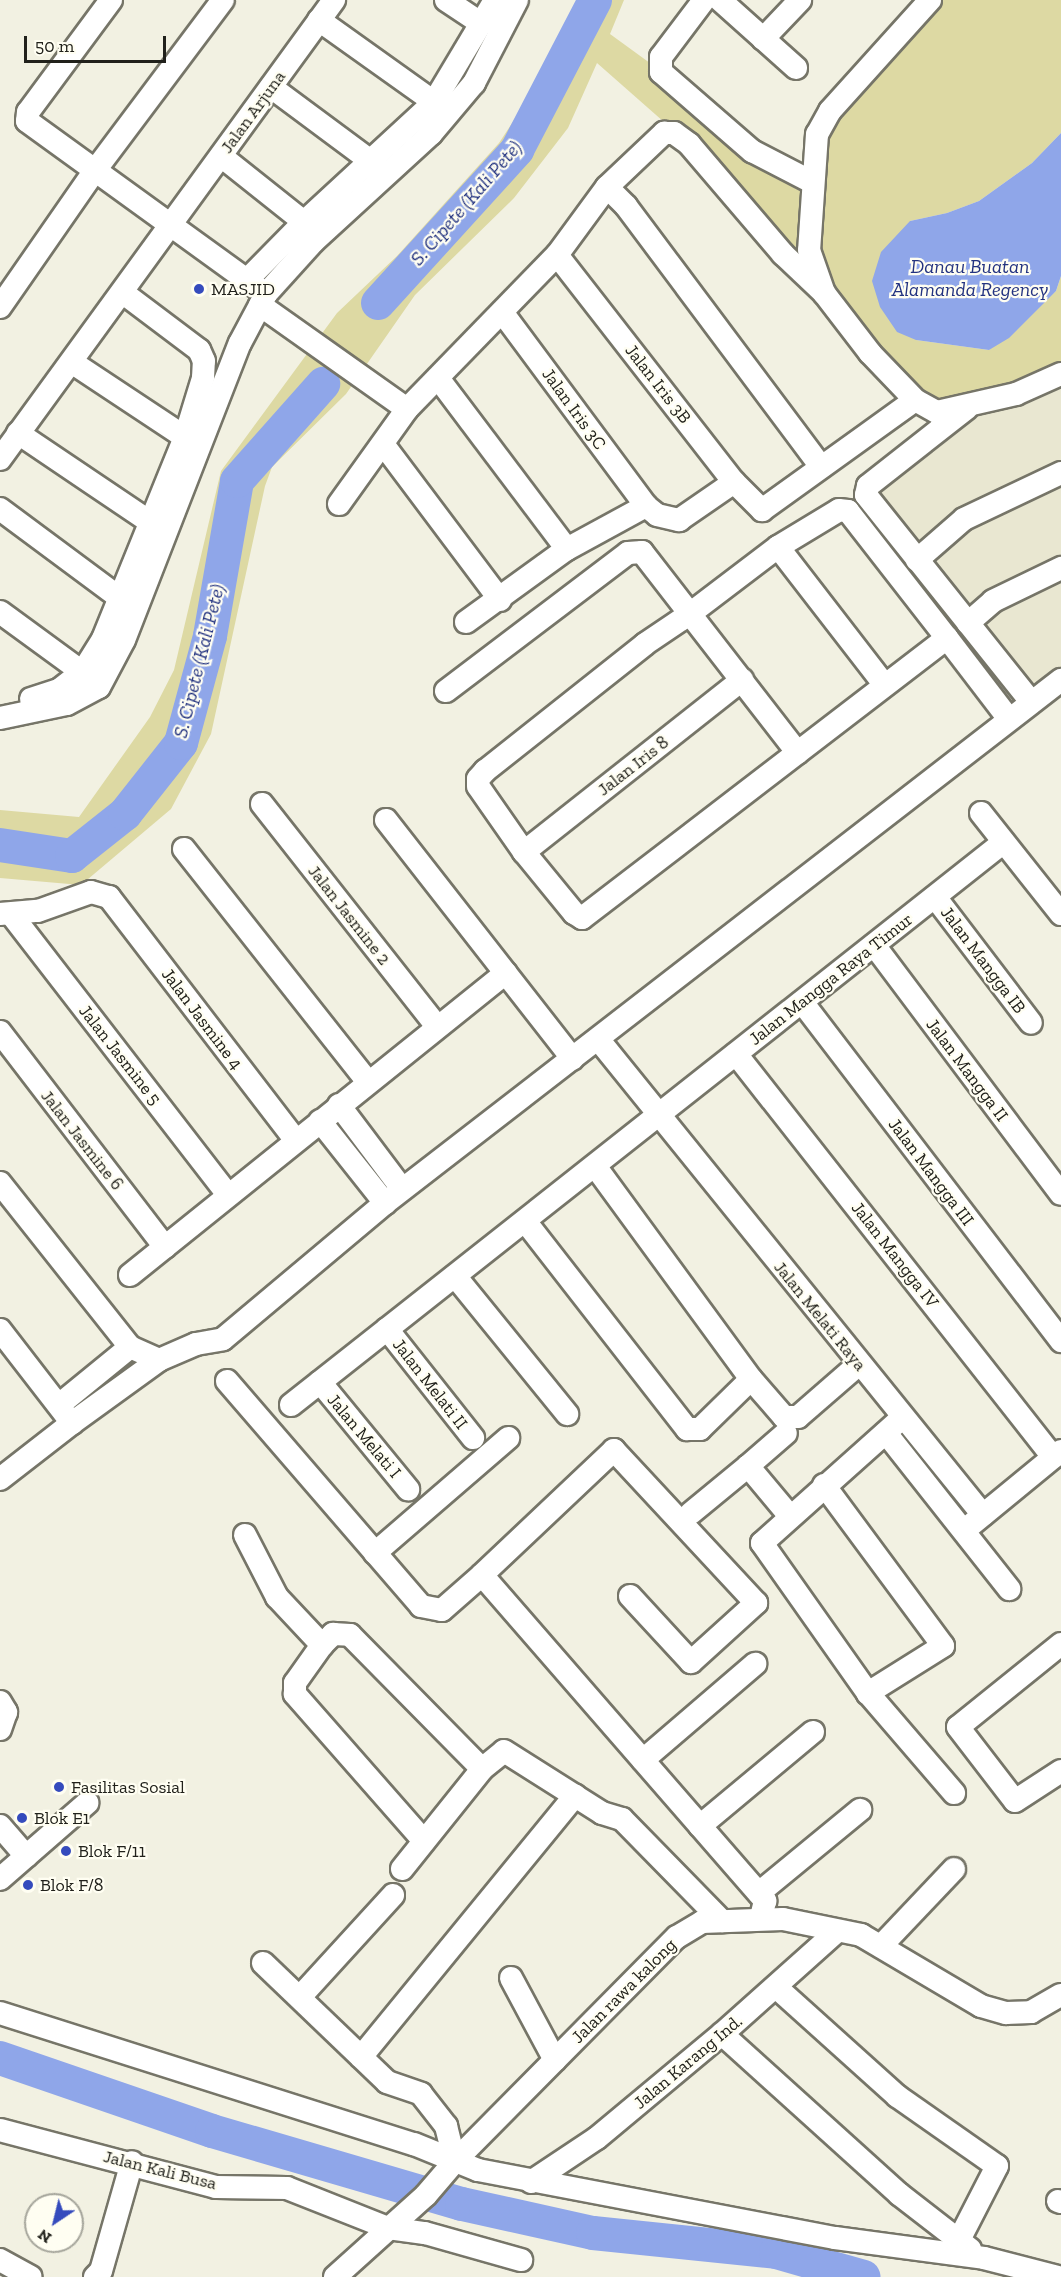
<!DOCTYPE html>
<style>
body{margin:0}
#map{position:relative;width:1061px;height:2277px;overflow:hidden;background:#f2f1e2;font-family:"Zilla Slab",serif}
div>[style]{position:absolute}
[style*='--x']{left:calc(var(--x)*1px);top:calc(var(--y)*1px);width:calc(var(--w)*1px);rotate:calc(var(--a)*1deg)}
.built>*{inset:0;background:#e9e7d1}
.green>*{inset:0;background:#ddd9a3}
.water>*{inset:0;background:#8fa6e9}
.river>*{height:34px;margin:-17px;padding:0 17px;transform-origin:17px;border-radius:17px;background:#8fa6e9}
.roads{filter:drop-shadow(2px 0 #767568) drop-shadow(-2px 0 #767568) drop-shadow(0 2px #767568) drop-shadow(0 -2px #767568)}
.minor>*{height:22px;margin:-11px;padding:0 11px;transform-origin:11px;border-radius:11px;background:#fff}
.dots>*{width:16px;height:16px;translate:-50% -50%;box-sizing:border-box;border:3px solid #fffef2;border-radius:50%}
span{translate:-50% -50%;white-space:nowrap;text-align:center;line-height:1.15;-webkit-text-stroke:4.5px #fffef2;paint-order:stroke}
.street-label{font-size:18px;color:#21211b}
.poi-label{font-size:18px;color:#21211b}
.left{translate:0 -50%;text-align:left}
.water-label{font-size:20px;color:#233380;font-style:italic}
.north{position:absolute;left:24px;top:2193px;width:60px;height:60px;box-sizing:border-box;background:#fffef2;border:2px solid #a6a69c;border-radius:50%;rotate:215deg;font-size:16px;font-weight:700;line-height:24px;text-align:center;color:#21211b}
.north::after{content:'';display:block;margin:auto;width:21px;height:27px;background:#354bbd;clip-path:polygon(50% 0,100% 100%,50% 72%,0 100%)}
.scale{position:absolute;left:24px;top:36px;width:142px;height:27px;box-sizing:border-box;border:3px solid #21211b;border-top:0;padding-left:8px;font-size:18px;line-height:21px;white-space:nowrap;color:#21211b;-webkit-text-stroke:4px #fffef2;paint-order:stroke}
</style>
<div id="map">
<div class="built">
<div style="clip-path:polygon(1061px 374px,1061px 680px,1031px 702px,868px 486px,968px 408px)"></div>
</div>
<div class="green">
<div style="clip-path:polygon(584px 0,624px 0,610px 34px,812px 181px,817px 134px,930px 0,1061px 0,1061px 133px,1032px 163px,979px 201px,947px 213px,910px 221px,916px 340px,989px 350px,1056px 291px,1061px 276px,1061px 373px,937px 412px,689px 144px,597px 63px,568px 128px,514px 198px,415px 295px,346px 394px,272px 467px,265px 486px,211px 734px,171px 809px,81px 885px,0 878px,0 848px,55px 853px,0 845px,0 810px,79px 817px,150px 717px,174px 670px,221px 471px,337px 313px,397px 256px,499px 143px,551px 64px)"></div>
</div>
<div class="water">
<div style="clip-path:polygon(1061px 133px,1061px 276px,1056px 291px,1009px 338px,989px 350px,916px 340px,897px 332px,880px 307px,872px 281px,881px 252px,910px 221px,947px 213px,979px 201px,1032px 163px)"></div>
</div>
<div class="river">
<div style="--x:378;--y:303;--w:207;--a:-47.7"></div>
<div style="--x:517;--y:150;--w:169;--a:-62.5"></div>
<div style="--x:0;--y:845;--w:73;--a:8.7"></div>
<div style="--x:72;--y:856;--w:68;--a:-38.4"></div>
<div style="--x:125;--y:814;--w:90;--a:-51.7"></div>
<div style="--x:181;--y:743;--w:111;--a:-74.8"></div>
<div style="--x:210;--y:636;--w:157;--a:-80.1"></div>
<div style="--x:237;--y:481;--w:130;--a:-48.4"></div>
<div style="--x:0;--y:2058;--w:224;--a:19"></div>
<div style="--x:212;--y:2131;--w:260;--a:16.3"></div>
<div style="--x:462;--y:2204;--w:134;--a:12.5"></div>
<div style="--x:593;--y:2233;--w:184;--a:5.9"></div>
<div style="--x:776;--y:2252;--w:91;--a:15.9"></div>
</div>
<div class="roads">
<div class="minor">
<div style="--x:111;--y:0;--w:139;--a:126.5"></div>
<div style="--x:28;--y:112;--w:9;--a:96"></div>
<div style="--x:27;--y:121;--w:295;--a:35.9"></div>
<div style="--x:446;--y:0;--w:43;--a:33.7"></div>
<div style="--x:704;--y:0;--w:71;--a:127"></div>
<div style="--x:661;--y:57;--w:15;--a:90"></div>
<div style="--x:661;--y:72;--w:121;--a:41"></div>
<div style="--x:752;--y:151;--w:68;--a:27.3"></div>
<div style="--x:720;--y:0;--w:102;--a:41.8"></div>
<div style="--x:930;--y:0;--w:149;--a:132"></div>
<div style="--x:830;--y:111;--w:26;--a:119"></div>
<div style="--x:817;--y:134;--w:116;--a:93.9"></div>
<div style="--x:809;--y:250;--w:46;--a:70.8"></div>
<div style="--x:824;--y:293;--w:76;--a:52.5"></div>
<div style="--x:870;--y:353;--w:65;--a:46.2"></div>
<div style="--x:915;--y:400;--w:25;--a:29"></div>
<div style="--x:937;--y:412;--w:81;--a:-12.8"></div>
<div style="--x:1016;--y:394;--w:49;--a:-24"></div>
<div style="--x:319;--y:20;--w:141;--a:35.5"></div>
<div style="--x:763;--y:39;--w:54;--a:-46.5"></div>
<div style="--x:271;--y:87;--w:126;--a:36.6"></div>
<div style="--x:221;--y:156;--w:106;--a:38.5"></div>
<div style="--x:607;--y:187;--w:27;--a:45"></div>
<div style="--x:626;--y:206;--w:326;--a:53.2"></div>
<div style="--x:557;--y:255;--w:288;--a:52.1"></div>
<div style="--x:734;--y:482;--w:40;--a:45"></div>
<div style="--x:762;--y:510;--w:188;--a:-35.7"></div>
<div style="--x:247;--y:280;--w:81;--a:-45.5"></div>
<div style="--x:304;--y:222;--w:177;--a:-42.7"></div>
<div style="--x:434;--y:102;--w:119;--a:-59.1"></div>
<div style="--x:260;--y:305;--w:180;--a:35.3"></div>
<div style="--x:0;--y:307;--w:168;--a:-55.2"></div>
<div style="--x:96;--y:169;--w:211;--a:-53.1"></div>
<div style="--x:502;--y:312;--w:242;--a:53.4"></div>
<div style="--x:646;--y:506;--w:14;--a:39"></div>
<div style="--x:657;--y:515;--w:23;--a:13"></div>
<div style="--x:679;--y:520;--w:67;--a:-34.6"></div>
<div style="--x:73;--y:363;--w:134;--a:33.5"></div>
<div style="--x:438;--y:378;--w:214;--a:53"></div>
<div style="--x:967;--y:408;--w:126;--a:141.8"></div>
<div style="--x:868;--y:486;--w:9;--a:103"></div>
<div style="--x:866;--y:495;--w:265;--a:51.4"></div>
<div style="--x:18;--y:433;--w:159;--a:34"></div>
<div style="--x:383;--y:444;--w:195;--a:53.1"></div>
<div style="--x:0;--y:459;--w:568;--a:-53.96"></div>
<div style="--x:339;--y:504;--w:117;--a:-54.4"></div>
<div style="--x:407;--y:409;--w:215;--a:-45.8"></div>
<div style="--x:557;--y:255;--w:84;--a:-53.7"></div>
<div style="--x:607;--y:187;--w:79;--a:-43.5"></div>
<div style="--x:664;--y:133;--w:10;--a:0"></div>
<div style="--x:674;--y:133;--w:19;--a:36"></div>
<div style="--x:689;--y:144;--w:145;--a:49.5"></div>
<div style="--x:783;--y:254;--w:57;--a:43.6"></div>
<div style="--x:0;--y:509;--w:151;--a:36.6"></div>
<div style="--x:778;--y:547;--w:173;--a:52.3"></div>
<div style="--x:917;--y:560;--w:62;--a:-41.1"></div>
<div style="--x:964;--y:519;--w:107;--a:-25.4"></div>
<div style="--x:0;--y:612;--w:115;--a:36.2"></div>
<div style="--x:466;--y:622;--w:125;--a:-35.9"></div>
<div style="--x:567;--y:549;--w:90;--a:-28.6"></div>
<div style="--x:968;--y:623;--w:33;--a:-41"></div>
<div style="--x:993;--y:601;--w:76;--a:-25.9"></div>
<div style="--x:947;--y:638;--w:460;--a:142.5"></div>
<div style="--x:582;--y:918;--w:9;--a:-148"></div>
<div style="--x:574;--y:913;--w:79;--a:-129.3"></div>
<div style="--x:524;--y:852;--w:80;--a:-124.9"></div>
<div style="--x:478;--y:786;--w:7;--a:-90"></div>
<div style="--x:478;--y:779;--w:11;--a:-49"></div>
<div style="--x:485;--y:771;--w:204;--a:-38.4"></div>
<div style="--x:645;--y:644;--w:55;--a:-34"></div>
<div style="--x:691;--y:613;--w:109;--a:-37.2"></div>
<div style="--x:778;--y:547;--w:71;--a:-31.2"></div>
<div style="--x:839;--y:510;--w:9;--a:6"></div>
<div style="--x:848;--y:511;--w:161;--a:52.1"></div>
<div style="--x:947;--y:638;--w:102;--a:52.6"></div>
<div style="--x:446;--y:691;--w:228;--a:-37.2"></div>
<div style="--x:628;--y:553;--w:14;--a:-4"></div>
<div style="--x:642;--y:552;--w:254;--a:52.2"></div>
<div style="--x:31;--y:699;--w:29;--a:-18"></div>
<div style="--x:59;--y:690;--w:31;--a:-38"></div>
<div style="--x:83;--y:671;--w:38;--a:-58"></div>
<div style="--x:103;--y:639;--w:218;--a:-67.9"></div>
<div style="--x:185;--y:437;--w:62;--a:-73"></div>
<div style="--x:203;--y:378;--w:17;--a:-87"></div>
<div style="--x:204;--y:361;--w:12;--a:-114"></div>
<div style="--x:199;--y:350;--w:96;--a:-143"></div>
<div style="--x:0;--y:718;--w:68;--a:-11.8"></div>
<div style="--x:67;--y:704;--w:36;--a:-28"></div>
<div style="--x:99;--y:687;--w:53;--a:-62"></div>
<div style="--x:124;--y:640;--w:319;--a:-68.7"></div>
<div style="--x:240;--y:343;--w:55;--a:-62"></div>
<div style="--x:266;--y:294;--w:70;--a:-47.9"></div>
<div style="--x:313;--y:242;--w:160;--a:-42.5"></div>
<div style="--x:431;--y:134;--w:67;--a:-49.9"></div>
<div style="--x:474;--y:83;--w:93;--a:-62.6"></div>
<div style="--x:262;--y:804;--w:283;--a:51.8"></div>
<div style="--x:981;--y:813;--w:129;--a:51.6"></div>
<div style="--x:386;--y:820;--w:303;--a:52"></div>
<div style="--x:184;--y:849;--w:297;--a:51.7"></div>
<div style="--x:524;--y:852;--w:278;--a:-38.3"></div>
<div style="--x:935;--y:897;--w:158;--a:52.7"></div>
<div style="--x:0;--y:914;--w:38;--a:-5"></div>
<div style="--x:38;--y:911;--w:56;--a:-19.7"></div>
<div style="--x:91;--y:892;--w:19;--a:16"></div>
<div style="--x:109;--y:897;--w:307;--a:52.5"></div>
<div style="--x:11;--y:914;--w:355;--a:52.3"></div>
<div style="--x:874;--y:945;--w:311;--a:53.1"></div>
<div style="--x:802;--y:1002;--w:427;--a:52.6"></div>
<div style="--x:0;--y:1032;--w:271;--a:52.5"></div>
<div style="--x:598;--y:1039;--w:612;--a:51.03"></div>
<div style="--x:736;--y:1054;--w:513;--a:51.81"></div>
<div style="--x:339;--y:1105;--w:105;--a:53.1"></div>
<div style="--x:320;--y:1121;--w:105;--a:51.6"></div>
<div style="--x:595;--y:1166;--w:264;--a:53.8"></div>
<div style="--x:751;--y:1379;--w:50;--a:49"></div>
<div style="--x:784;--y:1417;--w:14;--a:0"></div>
<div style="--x:798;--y:1417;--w:81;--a:-41"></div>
<div style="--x:0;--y:1183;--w:209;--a:51.6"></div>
<div style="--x:525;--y:1221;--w:264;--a:52.1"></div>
<div style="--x:687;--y:1429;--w:13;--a:0"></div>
<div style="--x:700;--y:1429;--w:71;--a:-44.4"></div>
<div style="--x:130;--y:1275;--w:482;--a:-38.8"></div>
<div style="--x:455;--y:1276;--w:178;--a:50.9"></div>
<div style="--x:387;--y:1329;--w:139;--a:51.7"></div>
<div style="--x:0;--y:1330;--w:118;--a:52.3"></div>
<div style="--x:72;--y:1423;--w:91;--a:142.1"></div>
<div style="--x:159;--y:1360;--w:40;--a:-23.4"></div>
<div style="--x:196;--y:1344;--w:27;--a:-10"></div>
<div style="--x:223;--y:1339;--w:212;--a:-40"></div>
<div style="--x:385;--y:1203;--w:855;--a:-37.73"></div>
<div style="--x:227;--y:1381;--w:297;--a:49.2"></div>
<div style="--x:421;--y:1606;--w:21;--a:11"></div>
<div style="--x:442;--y:1610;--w:53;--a:-41.2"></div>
<div style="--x:320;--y:1382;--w:139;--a:50.6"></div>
<div style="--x:59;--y:1405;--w:92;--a:-39.2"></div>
<div style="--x:130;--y:1347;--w:32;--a:24"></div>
<div style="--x:159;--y:1360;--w:107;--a:144.1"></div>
<div style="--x:291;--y:1405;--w:908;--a:-38.3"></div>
<div style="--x:903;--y:1417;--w:189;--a:138.2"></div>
<div style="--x:762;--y:1543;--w:184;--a:54.8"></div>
<div style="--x:868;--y:1693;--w:132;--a:49.3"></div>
<div style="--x:886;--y:1433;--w:199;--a:51.7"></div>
<div style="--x:748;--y:1466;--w:50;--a:-41"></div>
<div style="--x:824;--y:1485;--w:200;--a:53.5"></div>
<div style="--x:943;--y:1646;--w:89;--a:147.9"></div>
<div style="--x:691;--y:1513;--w:74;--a:-39.5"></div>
<div style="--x:748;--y:1466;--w:64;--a:50.1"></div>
<div style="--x:972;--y:1524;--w:115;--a:-39.4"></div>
<div style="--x:245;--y:1535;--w:70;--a:62.7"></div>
<div style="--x:277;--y:1597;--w:66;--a:46.8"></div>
<div style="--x:375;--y:1553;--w:176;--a:-40.8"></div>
<div style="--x:630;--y:1596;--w:90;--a:47.3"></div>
<div style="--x:691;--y:1662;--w:88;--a:-42.2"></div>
<div style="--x:756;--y:1603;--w:209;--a:-132.9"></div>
<div style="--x:614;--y:1450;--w:182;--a:136.6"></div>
<div style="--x:482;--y:1575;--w:432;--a:49"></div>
<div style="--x:765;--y:1901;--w:16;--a:104"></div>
<div style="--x:1061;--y:1644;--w:132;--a:141.1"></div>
<div style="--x:958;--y:1727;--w:93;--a:52.4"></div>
<div style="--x:1015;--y:1801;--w:55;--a:-33.1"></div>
<div style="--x:0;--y:1702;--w:12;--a:59"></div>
<div style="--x:6;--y:1712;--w:18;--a:109"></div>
<div style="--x:643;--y:1760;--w:148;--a:-40.6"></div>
<div style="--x:0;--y:1826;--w:40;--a:49"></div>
<div style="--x:700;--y:1826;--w:147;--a:-39.8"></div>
<div style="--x:424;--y:1841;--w:196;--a:-131.3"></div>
<div style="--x:295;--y:1694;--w:11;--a:-90"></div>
<div style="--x:295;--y:1683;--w:47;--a:-54.6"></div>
<div style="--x:322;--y:1645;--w:16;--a:-45"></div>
<div style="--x:333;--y:1634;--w:17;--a:3"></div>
<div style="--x:350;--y:1635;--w:188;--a:45.4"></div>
<div style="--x:402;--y:1869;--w:128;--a:-51.3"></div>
<div style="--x:482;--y:1769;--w:28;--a:-39"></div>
<div style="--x:504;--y:1751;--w:116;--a:32.3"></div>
<div style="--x:602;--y:1813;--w:21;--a:17"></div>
<div style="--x:622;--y:1819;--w:143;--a:45.6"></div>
<div style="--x:0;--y:1879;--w:116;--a:-41.1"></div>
<div style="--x:759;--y:1893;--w:131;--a:-39.4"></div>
<div style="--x:881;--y:1946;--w:106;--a:-46.5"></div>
<div style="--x:263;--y:1963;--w:172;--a:43.8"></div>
<div style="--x:387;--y:2082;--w:36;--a:19"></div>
<div style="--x:421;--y:2094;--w:41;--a:52"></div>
<div style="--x:446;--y:2126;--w:36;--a:76"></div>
<div style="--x:511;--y:1978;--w:93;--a:61.8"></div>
<div style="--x:776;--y:1987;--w:163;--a:42"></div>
<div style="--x:897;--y:2096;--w:122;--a:35"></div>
<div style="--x:997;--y:2166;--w:85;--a:117.2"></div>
<div style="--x:300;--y:1997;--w:138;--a:-47.6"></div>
<div style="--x:0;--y:2013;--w:434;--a:17.6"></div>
<div style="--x:414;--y:2144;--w:69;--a:22.1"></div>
<div style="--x:478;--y:2170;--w:363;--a:10.8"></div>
<div style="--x:835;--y:2238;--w:150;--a:7.6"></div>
<div style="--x:984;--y:2258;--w:76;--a:14.4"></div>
<div style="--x:722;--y:2034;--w:239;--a:42.1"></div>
<div style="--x:899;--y:2194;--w:90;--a:37.8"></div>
<div style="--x:361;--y:2057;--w:338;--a:-50.7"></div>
<div style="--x:0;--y:2130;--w:223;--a:14.8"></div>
<div style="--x:216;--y:2187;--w:71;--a:0.8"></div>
<div style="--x:287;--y:2188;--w:109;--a:21.6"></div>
<div style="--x:388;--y:2228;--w:37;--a:8"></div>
<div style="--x:425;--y:2233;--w:100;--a:15.7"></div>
<div style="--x:531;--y:2182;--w:79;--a:-33.7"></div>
<div style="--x:597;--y:2138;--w:163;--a:-39.8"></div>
<div style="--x:722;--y:2034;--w:154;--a:-41.8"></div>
<div style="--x:1058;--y:2201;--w:3;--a:18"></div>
<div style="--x:0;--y:2260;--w:35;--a:29"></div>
<div style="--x:95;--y:2277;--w:8;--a:-45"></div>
<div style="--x:101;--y:2271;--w:113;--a:-74.1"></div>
<div style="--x:335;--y:2277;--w:122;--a:-42"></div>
<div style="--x:426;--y:2195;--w:45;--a:-49.5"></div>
<div style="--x:455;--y:2161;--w:315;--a:-45.3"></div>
<div style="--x:677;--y:1937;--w:29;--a:-31"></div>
<div style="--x:702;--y:1922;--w:81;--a:-2.1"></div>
<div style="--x:783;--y:1919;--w:80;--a:11.6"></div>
<div style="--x:861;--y:1935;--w:139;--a:30.6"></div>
<div style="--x:981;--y:2006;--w:26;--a:16"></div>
<div style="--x:1006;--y:2013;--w:25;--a:-2"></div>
<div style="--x:1031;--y:2012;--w:34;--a:-30"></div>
</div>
</div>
<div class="dots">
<div style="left:199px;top:289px;background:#354bbd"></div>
<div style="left:59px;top:1787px;background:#354bbd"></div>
<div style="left:22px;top:1818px;background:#354bbd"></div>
<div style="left:66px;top:1851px;background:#354bbd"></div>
<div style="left:28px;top:1885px;background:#354bbd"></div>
</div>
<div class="street-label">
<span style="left:253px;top:112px;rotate:-54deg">Jalan Arjuna</span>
<span style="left:658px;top:384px;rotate:52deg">Jalan Iris 3B</span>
<span style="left:574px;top:409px;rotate:54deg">Jalan Iris 3C</span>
<span style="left:633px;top:766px;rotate:-38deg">Jalan Iris 8</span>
<span style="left:349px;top:915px;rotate:52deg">Jalan Jasmine 2</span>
<span style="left:983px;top:960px;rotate:53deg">Jalan Mangga IB</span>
<span style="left:831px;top:979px;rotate:-38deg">Jalan Mangga Raya Timur</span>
<span style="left:202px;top:1019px;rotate:53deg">Jalan Jasmine 4</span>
<span style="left:120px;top:1055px;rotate:52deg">Jalan Jasmine 5</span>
<span style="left:967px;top:1070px;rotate:53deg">Jalan Mangga II</span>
<span style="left:82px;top:1140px;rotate:52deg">Jalan Jasmine 6</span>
<span style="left:931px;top:1172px;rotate:53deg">Jalan Mangga III</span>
<span style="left:895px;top:1255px;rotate:52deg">Jalan Mangga IV</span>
<span style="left:820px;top:1316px;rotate:51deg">Jalan Melati Raya</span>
<span style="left:430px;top:1384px;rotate:52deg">Jalan Melati II</span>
<span style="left:364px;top:1436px;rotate:50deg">Jalan Melati I</span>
<span style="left:624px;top:1991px;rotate:-45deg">Jalan rawa kalong</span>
<span style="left:688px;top:2062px;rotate:-40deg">Jalan Karang Ind.</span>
<span style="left:160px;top:2170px;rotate:14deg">Jalan Kali Busa</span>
</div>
<div class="poi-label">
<span class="left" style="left:211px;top:289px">MASJID</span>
<span class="left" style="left:71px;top:1787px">Fasilitas Sosial</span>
<span class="left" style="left:34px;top:1818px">Blok E1</span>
<span class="left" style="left:78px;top:1851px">Blok F/11</span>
<span class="left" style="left:40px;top:1885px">Blok F/8</span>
</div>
<div class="water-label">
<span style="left:466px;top:203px;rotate:-49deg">S. Cipete (Kali Pete)</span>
<span style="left:970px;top:278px">Danau Buatan<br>Alamanda Regency</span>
<span style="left:199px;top:661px;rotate:-76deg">S. Cipete (Kali Pete)</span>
</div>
<div class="north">N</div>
<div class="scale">50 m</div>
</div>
